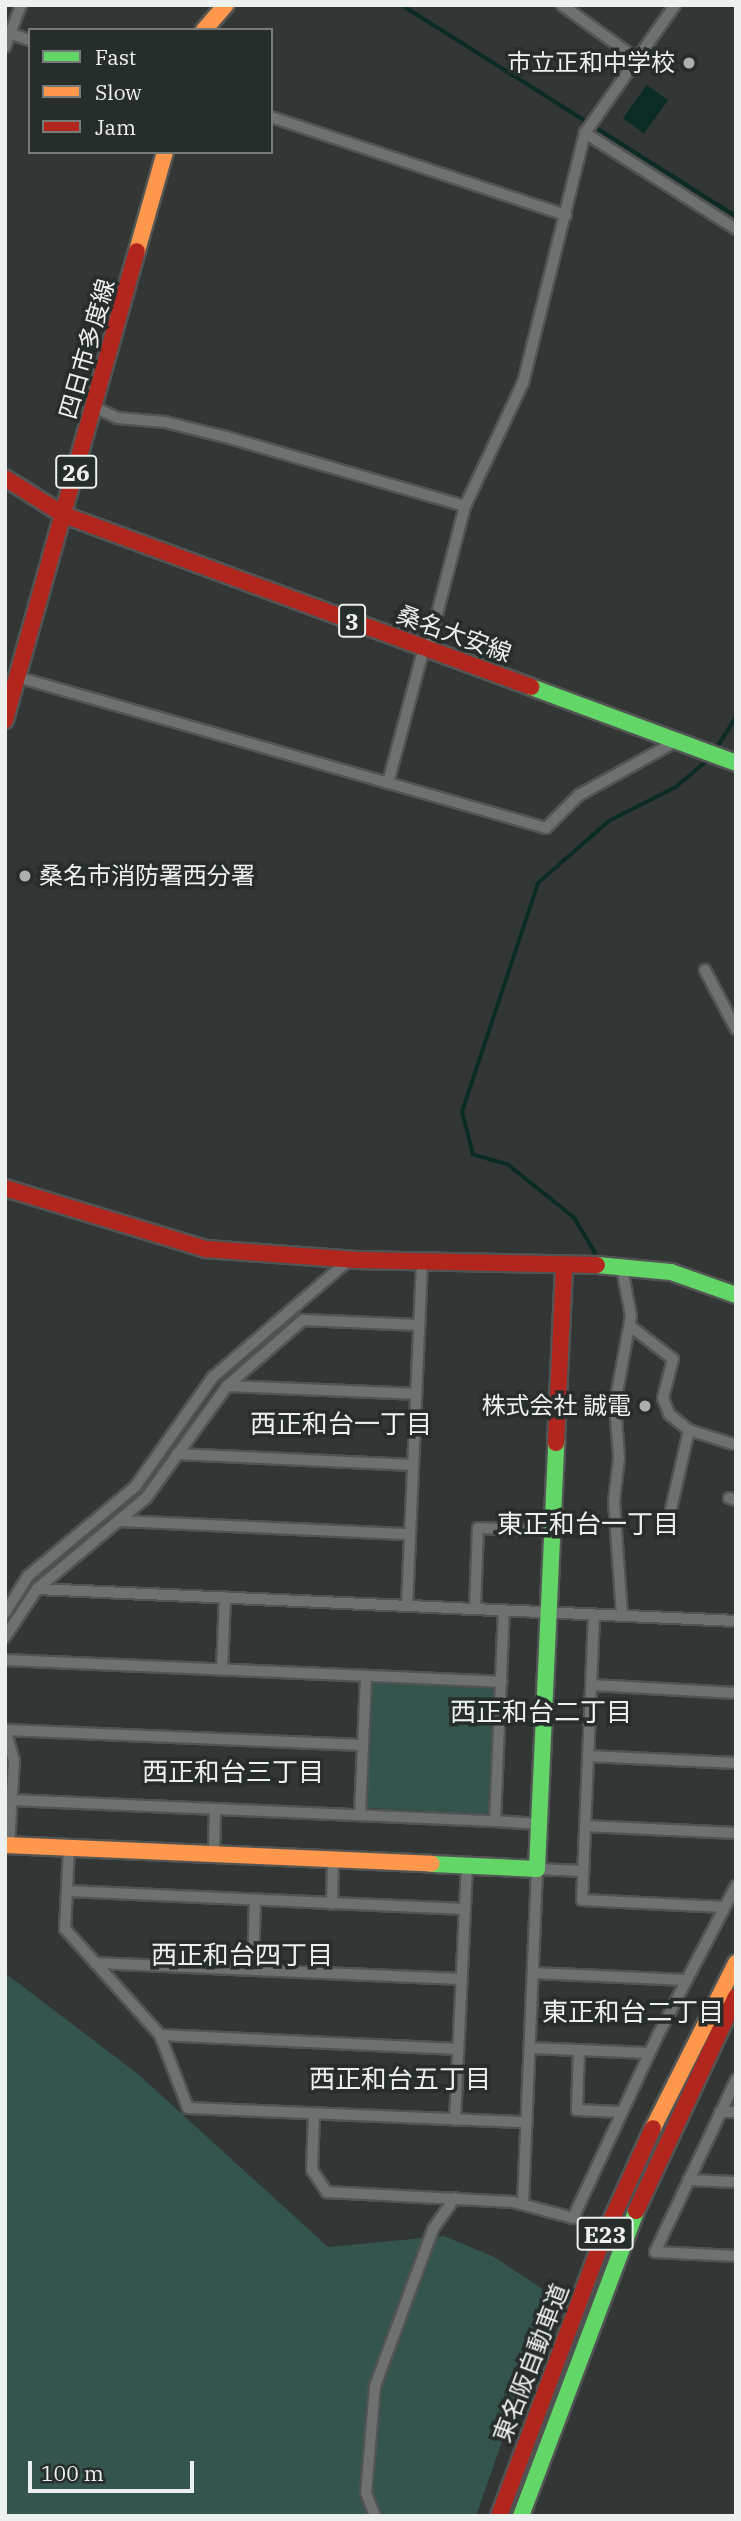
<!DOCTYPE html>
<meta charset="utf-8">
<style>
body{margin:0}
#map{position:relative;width:741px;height:2521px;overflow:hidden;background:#323634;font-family:"IBM Plex Serif","Noto Sans JP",serif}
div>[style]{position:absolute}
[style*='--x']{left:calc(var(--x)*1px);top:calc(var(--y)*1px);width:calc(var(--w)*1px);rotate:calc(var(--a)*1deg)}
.green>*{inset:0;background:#34554d}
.water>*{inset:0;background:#0b2c25;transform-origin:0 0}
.stream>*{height:3.5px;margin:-1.75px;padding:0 1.75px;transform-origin:1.75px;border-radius:1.75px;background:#0b2c25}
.roads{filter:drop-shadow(2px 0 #515453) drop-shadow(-2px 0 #515453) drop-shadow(0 2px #515453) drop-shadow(0 -2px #515453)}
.street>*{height:10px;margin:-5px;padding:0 5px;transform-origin:5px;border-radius:5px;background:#6e7170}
.fast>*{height:16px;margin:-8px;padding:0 8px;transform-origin:8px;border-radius:8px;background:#63d668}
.slow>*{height:16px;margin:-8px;padding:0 8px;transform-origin:8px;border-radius:8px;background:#ff974d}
.jam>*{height:16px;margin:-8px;padding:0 8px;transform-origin:8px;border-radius:8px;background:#b3261e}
.dots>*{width:19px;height:19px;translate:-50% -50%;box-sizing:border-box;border:4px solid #272d2b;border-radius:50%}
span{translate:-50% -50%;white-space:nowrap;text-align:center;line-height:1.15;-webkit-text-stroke:7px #272d2b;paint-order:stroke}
.shield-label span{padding:2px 5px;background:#272d2b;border:2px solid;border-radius:5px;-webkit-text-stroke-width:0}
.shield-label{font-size:23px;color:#ecf1ef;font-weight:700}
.poi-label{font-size:24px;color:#ecf1ef}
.right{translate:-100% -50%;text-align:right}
.left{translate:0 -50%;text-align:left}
.street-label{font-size:24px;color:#ecf1ef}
.neighbourhood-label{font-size:26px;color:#ecf1ef}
.frame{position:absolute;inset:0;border:7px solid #ecf1ef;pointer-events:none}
.legend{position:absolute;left:28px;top:28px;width:245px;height:126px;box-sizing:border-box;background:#272d2b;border:2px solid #767b79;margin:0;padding:9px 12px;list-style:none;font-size:21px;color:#ecf1ef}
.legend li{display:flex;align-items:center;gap:14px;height:35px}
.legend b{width:35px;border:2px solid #767b79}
.scale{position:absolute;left:28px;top:2461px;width:166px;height:32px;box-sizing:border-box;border:4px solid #ecf1ef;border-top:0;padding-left:9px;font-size:21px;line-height:24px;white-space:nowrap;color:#ecf1ef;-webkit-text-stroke:5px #272d2b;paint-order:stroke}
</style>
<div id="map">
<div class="green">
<div style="clip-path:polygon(375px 1680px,494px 1685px,491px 1814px,365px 1808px,371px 1683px)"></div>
<div style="clip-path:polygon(5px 1973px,138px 2074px,328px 2247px,444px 2236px,494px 2257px,553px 2296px,476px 2516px,5px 2516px)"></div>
</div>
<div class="water">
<div style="left:647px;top:85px;width:26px;height:41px;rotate:36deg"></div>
</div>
<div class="stream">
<div style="--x:402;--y:5;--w:395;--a:32.3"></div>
<div style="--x:716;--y:749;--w:38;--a:-58"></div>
<div style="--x:595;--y:1253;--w:41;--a:-121"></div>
<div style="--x:574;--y:1218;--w:85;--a:-141.2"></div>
<div style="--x:508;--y:1165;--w:36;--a:-164"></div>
<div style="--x:473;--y:1155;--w:44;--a:-104.3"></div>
<div style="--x:462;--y:1112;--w:241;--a:-71.6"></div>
<div style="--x:538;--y:883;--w:94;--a:-41.1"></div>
<div style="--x:609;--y:821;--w:75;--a:-26.9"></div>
<div style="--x:676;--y:787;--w:45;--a:-40.5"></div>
</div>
<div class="roads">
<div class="street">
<div style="--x:562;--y:5;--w:92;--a:35.8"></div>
<div style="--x:5;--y:32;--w:26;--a:18"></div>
<div style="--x:5;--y:47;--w:45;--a:-69.1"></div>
<div style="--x:271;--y:117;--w:311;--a:18.4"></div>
<div style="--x:585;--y:133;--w:179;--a:32.4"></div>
<div style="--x:94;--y:407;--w:26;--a:25"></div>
<div style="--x:118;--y:418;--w:47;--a:4.9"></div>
<div style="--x:165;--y:422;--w:63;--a:13.8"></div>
<div style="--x:226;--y:437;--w:249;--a:16.1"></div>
<div style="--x:428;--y:649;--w:148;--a:-75.5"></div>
<div style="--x:465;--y:506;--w:136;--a:-64.8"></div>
<div style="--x:523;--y:383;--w:258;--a:-76.1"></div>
<div style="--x:585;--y:133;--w:156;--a:-54.9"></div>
<div style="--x:17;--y:677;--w:550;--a:15.93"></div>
<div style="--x:546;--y:828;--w:47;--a:-45"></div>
<div style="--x:579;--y:795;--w:112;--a:-28.9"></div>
<div style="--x:388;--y:783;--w:140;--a:-75.1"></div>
<div style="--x:705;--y:970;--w:67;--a:62.3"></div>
<div style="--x:622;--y:1268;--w:49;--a:79.4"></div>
<div style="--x:631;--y:1316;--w:88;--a:100.4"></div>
<div style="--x:615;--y:1403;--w:55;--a:85.8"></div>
<div style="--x:619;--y:1458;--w:43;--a:96.6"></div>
<div style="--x:614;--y:1501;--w:115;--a:86"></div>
<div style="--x:630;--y:1326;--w:54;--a:37.5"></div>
<div style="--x:673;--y:1359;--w:40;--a:104.4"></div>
<div style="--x:663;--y:1398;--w:17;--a:69"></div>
<div style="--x:669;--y:1414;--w:26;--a:39"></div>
<div style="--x:689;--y:1430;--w:46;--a:17.7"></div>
<div style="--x:227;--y:1386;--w:188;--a:2.4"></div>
<div style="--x:177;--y:1454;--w:236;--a:2.7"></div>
<div style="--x:729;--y:1498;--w:7;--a:16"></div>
<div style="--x:669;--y:1518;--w:90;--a:-77.2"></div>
<div style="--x:120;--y:1521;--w:290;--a:2.6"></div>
<div style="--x:37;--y:1589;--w:700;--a:2.62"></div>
<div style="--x:407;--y:1606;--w:344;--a:-87.5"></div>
<div style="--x:475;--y:1609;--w:81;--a:-87.9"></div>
<div style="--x:478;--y:1528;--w:75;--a:2.3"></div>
<div style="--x:5;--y:1613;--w:44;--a:-58.1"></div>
<div style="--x:28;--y:1576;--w:139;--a:-39.8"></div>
<div style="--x:135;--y:1487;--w:135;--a:-54.7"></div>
<div style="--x:213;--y:1377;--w:181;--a:-40.7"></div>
<div style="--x:594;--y:1615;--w:285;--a:92.4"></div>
<div style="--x:582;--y:1900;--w:142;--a:2.8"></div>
<div style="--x:5;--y:1637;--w:58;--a:-56.3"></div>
<div style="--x:37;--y:1589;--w:142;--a:-39.9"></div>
<div style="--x:146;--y:1498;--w:138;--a:-54.1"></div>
<div style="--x:227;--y:1386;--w:101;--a:-41"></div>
<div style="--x:303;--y:1320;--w:116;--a:2.5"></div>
<div style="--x:5;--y:1660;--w:497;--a:2.5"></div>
<div style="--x:222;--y:1669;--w:72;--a:-87.6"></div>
<div style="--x:592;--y:1685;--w:144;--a:3.2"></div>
<div style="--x:5;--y:1729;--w:32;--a:74"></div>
<div style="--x:14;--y:1760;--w:85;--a:93.4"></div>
<div style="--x:5;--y:1730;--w:358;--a:2.4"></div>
<div style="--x:588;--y:1756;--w:148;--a:2.7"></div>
<div style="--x:10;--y:1800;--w:485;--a:2.5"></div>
<div style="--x:495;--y:1821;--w:211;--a:-87.6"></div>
<div style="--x:360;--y:1815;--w:139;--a:-87.5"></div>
<div style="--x:495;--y:1821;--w:44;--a:3.9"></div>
<div style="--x:585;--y:1826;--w:151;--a:2.7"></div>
<div style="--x:69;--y:1848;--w:81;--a:92.8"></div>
<div style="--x:65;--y:1929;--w:142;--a:48.1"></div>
<div style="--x:160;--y:2035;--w:78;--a:69"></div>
<div style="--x:188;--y:2108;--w:339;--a:2.4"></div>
<div style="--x:214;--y:1854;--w:45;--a:-88.7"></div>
<div style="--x:67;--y:1891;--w:398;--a:2.6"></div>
<div style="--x:332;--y:1904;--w:45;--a:-88.7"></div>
<div style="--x:95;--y:1963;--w:366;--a:2.5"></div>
<div style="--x:253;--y:1970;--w:70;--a:-88.4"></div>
<div style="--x:533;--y:1973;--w:153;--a:2.6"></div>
<div style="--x:160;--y:2035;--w:298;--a:2.7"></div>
<div style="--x:530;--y:2048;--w:119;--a:2.4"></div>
<div style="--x:579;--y:2050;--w:60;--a:91.9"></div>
<div style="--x:577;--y:2110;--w:43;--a:2.7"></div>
<div style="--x:736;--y:2080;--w:190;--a:115.2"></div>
<div style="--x:655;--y:2252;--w:81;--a:2.8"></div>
<div style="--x:720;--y:2112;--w:16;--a:0"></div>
<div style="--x:314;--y:2114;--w:56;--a:92"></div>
<div style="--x:312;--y:2170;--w:27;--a:56"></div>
<div style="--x:327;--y:2192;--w:186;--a:3.1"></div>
<div style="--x:513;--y:2202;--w:62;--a:14.9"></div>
<div style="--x:573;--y:2218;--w:202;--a:-65.1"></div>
<div style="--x:658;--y:2035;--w:168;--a:-62.4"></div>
<div style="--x:455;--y:2120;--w:254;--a:-87.3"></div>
<div style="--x:688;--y:2180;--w:48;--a:2.4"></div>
<div style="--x:523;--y:2204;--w:335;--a:-87.6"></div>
<div style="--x:537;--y:1869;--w:46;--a:2.5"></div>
<div style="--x:375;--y:2516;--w:25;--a:-111"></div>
<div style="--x:366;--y:2493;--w:107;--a:-85.2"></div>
<div style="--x:375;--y:2386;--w:167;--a:-69.7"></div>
<div style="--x:433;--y:2229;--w:38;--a:-55"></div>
</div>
<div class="fast">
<div style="--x:531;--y:687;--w:219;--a:20.3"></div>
<div style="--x:597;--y:1265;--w:74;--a:5.4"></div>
<div style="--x:671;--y:1272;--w:69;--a:19.5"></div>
<div style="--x:432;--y:1864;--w:105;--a:2.7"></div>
<div style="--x:537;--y:1869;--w:426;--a:-87.4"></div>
<div style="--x:521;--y:2516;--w:326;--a:-69.3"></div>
</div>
<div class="slow">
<div style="--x:204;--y:30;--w:33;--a:-49"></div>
<div style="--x:137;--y:251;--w:103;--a:-74.2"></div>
<div style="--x:5;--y:1845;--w:427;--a:2.5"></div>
<div style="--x:653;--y:2128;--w:185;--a:-63.3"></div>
</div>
<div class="jam">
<div style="--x:5;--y:478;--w:70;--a:32.1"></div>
<div style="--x:64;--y:515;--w:498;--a:20.2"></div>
<div style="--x:5;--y:720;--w:487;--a:-74.3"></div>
<div style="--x:5;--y:1188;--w:210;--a:16.9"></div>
<div style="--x:206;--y:1249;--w:151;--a:4.2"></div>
<div style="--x:357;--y:1260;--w:240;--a:1.2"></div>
<div style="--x:556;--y:1443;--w:176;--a:-87.4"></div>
<div style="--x:636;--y:2211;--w:236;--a:-65"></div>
<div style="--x:499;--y:2516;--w:291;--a:-69.5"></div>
<div style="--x:601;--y:2243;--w:126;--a:-65.7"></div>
</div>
</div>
<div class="dots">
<div style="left:689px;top:63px;background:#abb0ae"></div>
<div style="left:25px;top:876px;background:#abb0ae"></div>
<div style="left:645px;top:1406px;background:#abb0ae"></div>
</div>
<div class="shield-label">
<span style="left:76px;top:472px">26</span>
<span style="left:352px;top:621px">3</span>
<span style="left:605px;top:2234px">E23</span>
</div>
<div class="poi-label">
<span class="right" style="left:675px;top:63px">市立正和中学校</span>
<span class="left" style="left:39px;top:876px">桑名市消防署西分署</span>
<span class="right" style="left:631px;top:1406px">株式会社 誠電</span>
</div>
<div class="street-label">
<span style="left:87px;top:349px;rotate:-74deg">四日市多度線</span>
<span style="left:454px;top:634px;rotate:20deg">桑名大安線</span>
<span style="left:531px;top:2363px;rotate:-69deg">東名阪自動車道</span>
</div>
<div class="neighbourhood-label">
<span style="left:341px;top:1424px">西正和台一丁目</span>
<span style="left:588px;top:1524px">東正和台一丁目</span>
<span style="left:541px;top:1712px">西正和台二丁目</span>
<span style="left:233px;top:1772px">西正和台三丁目</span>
<span style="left:242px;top:1955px">西正和台四丁目</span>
<span style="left:633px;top:2012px">東正和台二丁目</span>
<span style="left:400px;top:2079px">西正和台五丁目</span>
</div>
<div class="frame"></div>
<ul class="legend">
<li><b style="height:9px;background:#63d668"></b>Fast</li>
<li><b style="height:9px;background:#ff974d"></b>Slow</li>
<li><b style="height:9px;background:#b3261e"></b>Jam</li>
</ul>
<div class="scale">100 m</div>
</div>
